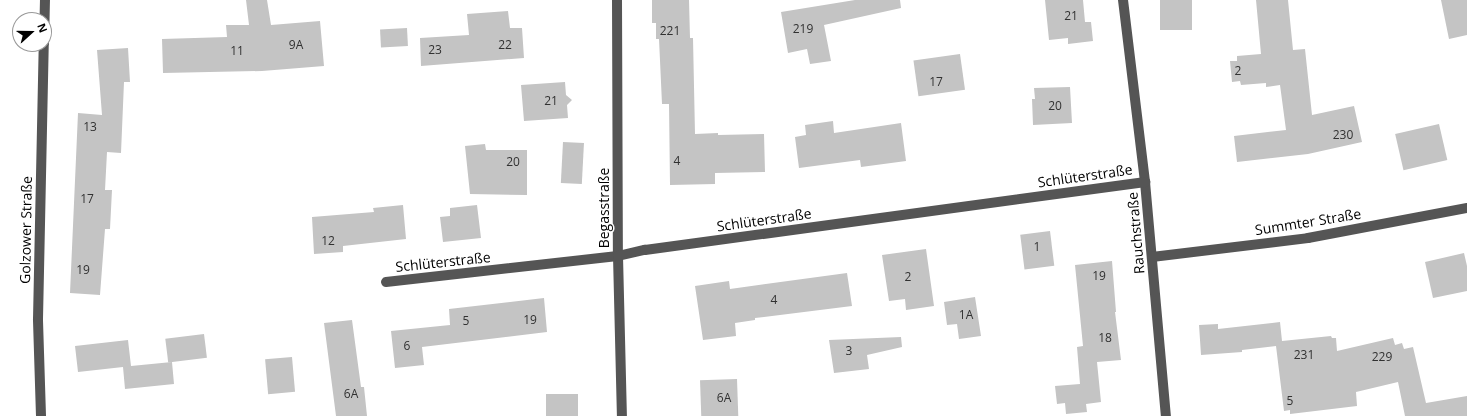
<!DOCTYPE html>
<meta charset="utf-8">
<style>
body{margin:0}
#map{position:relative;width:1467px;height:416px;overflow:hidden;background:#fff;font-family:"Open Sans",sans-serif}
div>[style]{position:absolute}
[style*='--x']{left:calc(var(--x)*1px);top:calc(var(--y)*1px);width:calc(var(--w)*1px);rotate:calc(var(--a)*1deg)}
.building>*{inset:0;background:#c4c4c4;transform-origin:0 0}
.minor>*{height:10px;margin:-5px;padding:0 5px;transform-origin:5px;border-radius:5px;background:#555}
span{translate:-50% -50%;white-space:nowrap;text-align:center;line-height:1.15;-webkit-text-stroke:3px #fff;paint-order:stroke}
.number-label{font-size:12px;color:#313131}
.number-label span{-webkit-text-stroke-width:0}
.street-label{font-size:14px;color:#000}
.north{position:absolute;left:12px;top:12px;width:40px;height:40px;box-sizing:border-box;background:#fff;border:1px solid #999;border-radius:50%;rotate:69deg;font-size:11px;font-weight:700;line-height:16px;text-align:center;color:#000}
.north::after{content:'';display:block;margin:auto;width:14px;height:18px;background:#000;clip-path:polygon(50% 0,100% 100%,50% 72%,0 100%)}
</style>
<div id="map">
<div class="building">
<div style="clip-path:polygon(246px 0,267px 0,271px 25px,320px 21px,324px 66px,262px 71px,163px 73px,162px 39px,227px 37px,226px 25px,249px 25px)"></div>
<div style="clip-path:polygon(652px 0,689px 0,690px 38px,693px 38px,695px 134px,718px 133px,718px 135px,764px 134px,765px 172px,715px 173px,715px 184px,670px 185px,669px 104px,662px 104px,659px 39px,656px 39px,656px 23px,652px 23px)"></div>
<div style="clip-path:polygon(855px 0,900px 0,901px 8px,824px 25px,831px 61px,810px 64px,807px 49px,788px 53px,781px 12px)"></div>
<div style="clip-path:polygon(1045px 0,1083px 0,1085px 22px,1091px 22px,1093px 41px,1068px 44px,1068px 38px,1049px 40px)"></div>
<div style="left:1160px;top:0;width:32px;height:30px"></div>
<div style="clip-path:polygon(1256px 0,1288px 0,1293px 50px,1305px 49px,1312px 115px,1354px 106px,1362px 142px,1308px 154px,1237px 162px,1234px 136px,1286px 130px,1280px 85px,1266px 87px,1266px 83px,1241px 85px,1240px 81px,1232px 82px,1230px 61px,1237px 61px,1237px 56px,1261px 54px)"></div>
<div style="clip-path:polygon(1441px 0,1467px 0,1467px 35px,1449px 39px)"></div>
<div style="clip-path:polygon(508px 11px,510px 28px,522px 28px,524px 58px,421px 66px,420px 38px,469px 35px,467px 14px)"></div>
<div style="left:407px;top:28px;width:18px;height:27px;rotate:87deg"></div>
<div style="clip-path:polygon(128px 48px,130px 82px,124px 82px,121px 153px,107px 152px,105px 190px,112px 190px,110px 229px,105px 229px,100px 295px,70px 293px,78px 113px,102px 115px,97px 50px)"></div>
<div style="left:960px;top:54px;width:36px;height:47px;rotate:82deg"></div>
<div style="clip-path:polygon(565px 82px,566px 95px,572px 100px,567px 105px,568px 118px,524px 121px,521px 85px)"></div>
<div style="clip-path:polygon(1070px 87px,1072px 123px,1033px 125px,1032px 99px,1035px 99px,1034px 88px)"></div>
<div style="clip-path:polygon(833px 121px,834px 133px,901px 123px,906px 161px,861px 167px,860px 160px,799px 168px,795px 137px,806px 135px,805px 125px)"></div>
<div style="left:1439px;top:124px;width:37px;height:45px;rotate:77deg"></div>
<div style="left:563px;top:142px;width:21px;height:41px;rotate:3deg"></div>
<div style="clip-path:polygon(485px 144px,486px 150px,527px 150px,527px 195px,470px 194px,465px 146px)"></div>
<div style="clip-path:polygon(403px 205px,406px 239px,343px 246px,343px 252px,314px 254px,312px 217px,374px 212px,373px 208px)"></div>
<div style="clip-path:polygon(477px 205px,481px 238px,443px 242px,440px 217px,450px 216px,450px 208px)"></div>
<div style="left:1050px;top:231px;width:35px;height:30px;rotate:83deg"></div>
<div style="clip-path:polygon(926px 249px,934px 306px,906px 310px,905px 299px,889px 301px,882px 255px)"></div>
<div style="clip-path:polygon(1464px 253px,1467px 266px,1467px 291px,1433px 298px,1425px 262px)"></div>
<div style="clip-path:polygon(1112px 261px,1116px 312px,1115px 312px,1121px 360px,1097px 362px,1101px 402px,1086px 404px,1087px 412px,1066px 414px,1065px 403px,1057px 404px,1055px 386px,1080px 384px,1077px 347px,1083px 346px,1075px 265px)"></div>
<div style="clip-path:polygon(847px 273px,852px 306px,755px 318px,755px 320px,735px 323px,736px 336px,703px 340px,695px 286px,729px 281px,730px 289px)"></div>
<div style="clip-path:polygon(975px 297px,981px 336px,959px 339px,957px 324px,947px 325px,944px 302px)"></div>
<div style="clip-path:polygon(544px 298px,547px 332px,422px 347px,424px 365px,395px 368px,391px 331px,450px 325px,449px 309px)"></div>
<div style="clip-path:polygon(352px 320px,361px 387px,364px 387px,367px 416px,336px 416px,324px 323px)"></div>
<div style="clip-path:polygon(1280px 322px,1282px 341px,1331px 336px,1332px 338px,1336px 338px,1337px 351px,1393px 338px,1395px 345px,1402px 343px,1404px 349px,1413px 347px,1426px 403px,1467px 396px,1467px 416px,1405px 416px,1398px 382px,1356px 392px,1357px 406px,1290px 414px,1290px 410px,1284px 411px,1276px 346px,1242px 350px,1242px 352px,1201px 355px,1199px 325px,1218px 324px,1218px 329px)"></div>
<div style="left:204px;top:334px;width:24px;height:39px;rotate:83deg"></div>
<div style="clip-path:polygon(901px 337px,902px 347px,867px 355px,869px 369px,834px 373px,829px 340px)"></div>
<div style="clip-path:polygon(128px 340px,131px 366px,172px 362px,174px 384px,125px 389px,123px 367px,78px 372px,75px 346px)"></div>
<div style="left:292px;top:357px;width:35px;height:27px;rotate:85deg"></div>
<div style="left:737px;top:379px;width:37px;height:37px;rotate:88deg"></div>
<div style="left:546px;top:394px;width:32px;height:22px"></div>
</div>
<div class="minor">
<div style="--x:617;--y:0;--w:256;--a:89.8"></div>
<div style="--x:618;--y:256;--w:160;--a:88.6"></div>
<div style="--x:1123;--y:0;--w:183;--a:83.1"></div>
<div style="--x:1145;--y:182;--w:235;--a:84.9"></div>
<div style="--x:44;--y:43;--w:43;--a:-88.7"></div>
<div style="--x:1152;--y:257;--w:157;--a:-6.9"></div>
<div style="--x:1308;--y:238;--w:162;--a:-10.7"></div>
<div style="--x:386;--y:282;--w:233;--a:-6.4"></div>
<div style="--x:618;--y:256;--w:28;--a:-13"></div>
<div style="--x:645;--y:250;--w:505;--a:-7.74"></div>
<div style="--x:41;--y:416;--w:97;--a:-91.8"></div>
<div style="--x:38;--y:319;--w:275;--a:-88.8"></div>
</div>
<div class="number-label">
<span style="left:1071px;top:16px">21</span>
<span style="left:803px;top:29px">219</span>
<span style="left:670px;top:31px">221</span>
<span style="left:296px;top:45px">9A</span>
<span style="left:505px;top:45px">22</span>
<span style="left:435px;top:50px">23</span>
<span style="left:237px;top:51px">11</span>
<span style="left:1238px;top:71px">2</span>
<span style="left:936px;top:82px">17</span>
<span style="left:551px;top:101px">21</span>
<span style="left:1055px;top:106px">20</span>
<span style="left:90px;top:127px">13</span>
<span style="left:1343px;top:135px">230</span>
<span style="left:677px;top:161px">4</span>
<span style="left:513px;top:162px">20</span>
<span style="left:87px;top:199px">17</span>
<span style="left:328px;top:241px">12</span>
<span style="left:1037px;top:247px">1</span>
<span style="left:83px;top:270px">19</span>
<span style="left:1099px;top:276px">19</span>
<span style="left:908px;top:277px">2</span>
<span style="left:774px;top:300px">4</span>
<span style="left:966px;top:315px">1A</span>
<span style="left:530px;top:320px">19</span>
<span style="left:466px;top:321px">5</span>
<span style="left:1105px;top:338px">18</span>
<span style="left:407px;top:346px">6</span>
<span style="left:849px;top:351px">3</span>
<span style="left:1304px;top:355px">231</span>
<span style="left:1382px;top:357px">229</span>
<span style="left:351px;top:394px">6A</span>
<span style="left:724px;top:398px">6A</span>
<span style="left:1290px;top:401px">5</span>
</div>
<div class="street-label">
<span style="left:1085px;top:176px;rotate:-8deg">Schlüterstraße</span>
<span style="left:604px;top:208px;rotate:-90deg">Begasstraße</span>
<span style="left:764px;top:220px;rotate:-8deg">Schlüterstraße</span>
<span style="left:1308px;top:222px;rotate:-9deg">Summter Straße</span>
<span style="left:26px;top:230px;rotate:-89deg">Golzower Straße</span>
<span style="left:1136px;top:233px;rotate:-95deg">Rauchstraße</span>
<span style="left:443px;top:262px;rotate:-6deg">Schlüterstraße</span>
</div>
<div class="north">N</div>
</div>
